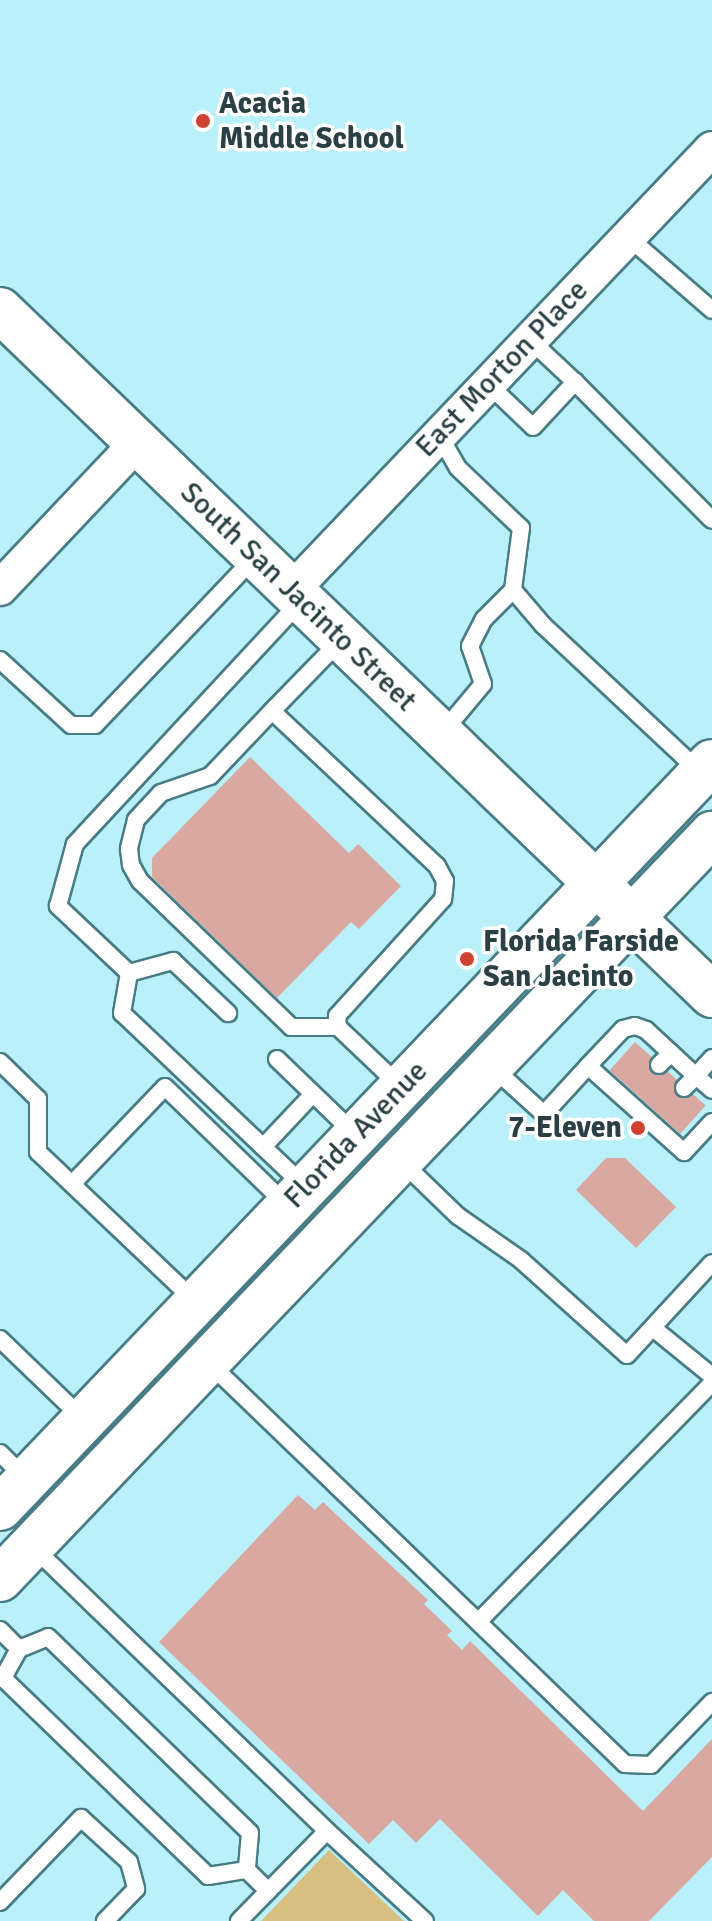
<!DOCTYPE html>
<style>
body{margin:0}
#map{position:relative;width:712px;height:1921px;overflow:hidden;background:#baf0fa;font-family:Signika,sans-serif}
div>[style]{position:absolute}
[style*='--x']{left:calc(var(--x)*1px);top:calc(var(--y)*1px);width:calc(var(--w)*1px);rotate:calc(var(--a)*1deg)}
.green>*{inset:0;background:#d7c081}
.building>*{inset:0;background:#d9a9a1;transform-origin:0 0}
.roads{filter:drop-shadow(2px 0 #487c85) drop-shadow(-2px 0 #487c85) drop-shadow(0 2px #487c85) drop-shadow(0 -2px #487c85)}
.lane>*{height:16px;margin:-8px;padding:0 8px;transform-origin:8px;border-radius:8px;background:#fff}
.street>*{height:34px;margin:-17px;padding:0 17px;transform-origin:17px;border-radius:17px;background:#fff}
.secondary>*{height:44px;margin:-22px;padding:0 22px;transform-origin:22px;border-radius:22px;background:#fff}
.primary>*{height:44px;margin:-22px;padding:0 22px;transform-origin:22px;border-radius:22px;background:#fff}
.dots>*{width:22px;height:22px;translate:-50% -50%;box-sizing:border-box;border:4px solid #fff;border-radius:50%}
span{translate:-50% -50%;white-space:nowrap;text-align:center;line-height:1.15;-webkit-text-stroke:7px #fff;paint-order:stroke}
.poi-label{font-size:30px;color:#2a4044;font-weight:700}
.left{translate:0 -50%;text-align:left}
.right{translate:-100% -50%;text-align:right}
.street-label{font-size:30px;color:#2a4044}
</style>
<div id="map">
<div class="green">
<div style="clip-path:polygon(329px 1850px,404px 1921px,261px 1921px)"></div>
</div>
<div class="building">
<div style="clip-path:polygon(250px 757px,349px 853px,358px 844px,401px 886px,359px 929px,351px 922px,277px 998px,152px 877px,152px 858px)"></div>
<div style="left:635px;top:1042px;width:95px;height:38px;rotate:42deg"></div>
<div style="clip-path:polygon(606px 1158px,625px 1158px,676px 1207px,636px 1248px,576px 1190px)"></div>
<div style="clip-path:polygon(298px 1495px,315px 1510px,323px 1502px,428px 1600px,424px 1604px,452px 1631px,447px 1635px,462px 1650px,470px 1641px,643px 1811px,712px 1739px,712px 1857px,649px 1921px,594px 1921px,563px 1890px,538px 1916px,440px 1819px,416px 1843px,393px 1820px,369px 1844px,159px 1642px)"></div>
</div>
<div class="roads">
<div class="lane">
<div style="--x:628;--y:237;--w:111;--a:41"></div>
<div style="--x:575;--y:382;--w:194;--a:45.2"></div>
<div style="--x:488;--y:384;--w:62;--a:43.7"></div>
<div style="--x:533;--y:427;--w:62;--a:-47"></div>
<div style="--x:575;--y:382;--w:62;--a:-137"></div>
<div style="--x:439;--y:435;--w:38;--a:60"></div>
<div style="--x:458;--y:468;--w:87;--a:43.6"></div>
<div style="--x:521;--y:528;--w:63;--a:97.4"></div>
<div style="--x:513;--y:590;--w:46;--a:49.4"></div>
<div style="--x:543;--y:625;--w:216;--a:43.1"></div>
<div style="--x:342;--y:639;--w:100;--a:134.2"></div>
<div style="--x:272;--y:711;--w:226;--a:43.2"></div>
<div style="--x:437;--y:866;--w:17;--a:62"></div>
<div style="--x:445;--y:881;--w:18;--a:96"></div>
<div style="--x:443;--y:899;--w:158;--a:132.2"></div>
<div style="--x:337;--y:1016;--w:11;--a:85"></div>
<div style="--x:338;--y:1027;--w:86;--a:43.6"></div>
<div style="--x:0;--y:660;--w:96;--a:42.5"></div>
<div style="--x:71;--y:725;--w:24;--a:0"></div>
<div style="--x:95;--y:725;--w:232;--a:-46.4"></div>
<div style="--x:272;--y:711;--w:90;--a:133.6"></div>
<div style="--x:210;--y:776;--w:52;--a:160.9"></div>
<div style="--x:161;--y:793;--w:37;--a:133"></div>
<div style="--x:136;--y:820;--w:30;--a:104"></div>
<div style="--x:129;--y:849;--w:16;--a:83"></div>
<div style="--x:131;--y:865;--w:18;--a:61"></div>
<div style="--x:140;--y:881;--w:210;--a:44"></div>
<div style="--x:291;--y:1027;--w:47;--a:0"></div>
<div style="--x:442;--y:733;--w:64;--a:-50.1"></div>
<div style="--x:483;--y:684;--w:40;--a:-108.9"></div>
<div style="--x:470;--y:646;--w:30;--a:-63"></div>
<div style="--x:484;--y:619;--w:41;--a:-45"></div>
<div style="--x:129;--y:973;--w:98;--a:-136.7"></div>
<div style="--x:58;--y:906;--w:64;--a:-74.7"></div>
<div style="--x:75;--y:844;--w:332;--a:-47.1"></div>
<div style="--x:129;--y:973;--w:41;--a:99.9"></div>
<div style="--x:122;--y:1013;--w:250;--a:43.5"></div>
<div style="--x:129;--y:973;--w:46;--a:-15.3"></div>
<div style="--x:173;--y:961;--w:76;--a:43.4"></div>
<div style="--x:712;--y:1058;--w:24;--a:132"></div>
<div style="--x:696;--y:1076;--w:21;--a:41"></div>
<div style="--x:277;--y:1059;--w:108;--a:43.9"></div>
<div style="--x:0;--y:1062;--w:53;--a:44.2"></div>
<div style="--x:38;--y:1099;--w:53;--a:90"></div>
<div style="--x:38;--y:1152;--w:216;--a:43.5"></div>
<div style="--x:659;--y:1065;--w:17;--a:-45"></div>
<div style="--x:491;--y:1066;--w:72;--a:42.2"></div>
<div style="--x:544;--y:1114;--w:65;--a:-47.5"></div>
<div style="--x:588;--y:1066;--w:129;--a:41.9"></div>
<div style="--x:684;--y:1152;--w:41;--a:-47"></div>
<div style="--x:588;--y:1066;--w:51;--a:-46.6"></div>
<div style="--x:623;--y:1029;--w:12;--a:-14"></div>
<div style="--x:635;--y:1026;--w:12;--a:20"></div>
<div style="--x:646;--y:1030;--w:68;--a:42.6"></div>
<div style="--x:696;--y:1076;--w:17;--a:135"></div>
<div style="--x:263;--y:1147;--w:73;--a:-46.7"></div>
<div style="--x:402;--y:1162;--w:78;--a:44"></div>
<div style="--x:458;--y:1216;--w:77;--a:34.9"></div>
<div style="--x:521;--y:1260;--w:142;--a:41.9"></div>
<div style="--x:627;--y:1355;--w:125;--a:-47.3"></div>
<div style="--x:72;--y:1184;--w:134;--a:-46.2"></div>
<div style="--x:165;--y:1087;--w:171;--a:44.1"></div>
<div style="--x:653;--y:1328;--w:76;--a:39.1"></div>
<div style="--x:0;--y:1339;--w:115;--a:43.9"></div>
<div style="--x:209;--y:1363;--w:373;--a:43.9"></div>
<div style="--x:712;--y:1383;--w:334;--a:134.4"></div>
<div style="--x:478;--y:1622;--w:204;--a:44"></div>
<div style="--x:625;--y:1764;--w:26;--a:2"></div>
<div style="--x:651;--y:1765;--w:88;--a:-45.9"></div>
<div style="--x:0;--y:1453;--w:37;--a:45"></div>
<div style="--x:33;--y:1547;--w:409;--a:44"></div>
<div style="--x:327;--y:1831;--w:126;--a:134.4"></div>
<div style="--x:0;--y:1630;--w:27;--a:45"></div>
<div style="--x:19;--y:1649;--w:31;--a:-22"></div>
<div style="--x:48;--y:1637;--w:281;--a:44.1"></div>
<div style="--x:250;--y:1833;--w:37;--a:95"></div>
<div style="--x:247;--y:1870;--w:30;--a:45"></div>
<div style="--x:19;--y:1649;--w:33;--a:119"></div>
<div style="--x:3;--y:1678;--w:285;--a:44"></div>
<div style="--x:208;--y:1876;--w:39;--a:-9"></div>
<div style="--x:327;--y:1831;--w:133;--a:42.6"></div>
<div style="--x:0;--y:1902;--w:117;--a:-46"></div>
<div style="--x:81;--y:1818;--w:65;--a:42.5"></div>
<div style="--x:129;--y:1862;--w:28;--a:75"></div>
<div style="--x:136;--y:1889;--w:45;--a:134.1"></div>
</div>
<div class="street">
<div style="--x:0;--y:588;--w:201;--a:-46.6"></div>
<div style="--x:292;--y:590;--w:609;--a:-46.4"></div>
</div>
<div class="secondary">
<div style="--x:0;--y:310;--w:988;--a:43.89"></div>
</div>
<div class="primary">
<div style="--x:0;--y:1508;--w:1031;--a:-46.34"></div>
<div style="--x:0;--y:1579;--w:1031;--a:-46.3"></div>
</div>
</div>
<div class="dots">
<div style="left:203px;top:121px;background:#cf4232"></div>
<div style="left:467px;top:959px;background:#cf4232"></div>
<div style="left:638px;top:1128px;background:#cf4232"></div>
</div>
<div class="poi-label">
<span class="left" style="left:219px;top:121px">Acacia<br>Middle School</span>
<span class="left" style="left:483px;top:959px">Florida Farside<br>San Jacinto</span>
<span class="right" style="left:622px;top:1128px">7-Eleven</span>
</div>
<div class="street-label">
<span style="left:502px;top:369px;rotate:-46deg">East Morton Place</span>
<span style="left:298px;top:597px;rotate:44deg">South San Jacinto Street</span>
<span style="left:356px;top:1135px;rotate:-46deg">Florida Avenue</span>
</div>
</div>
